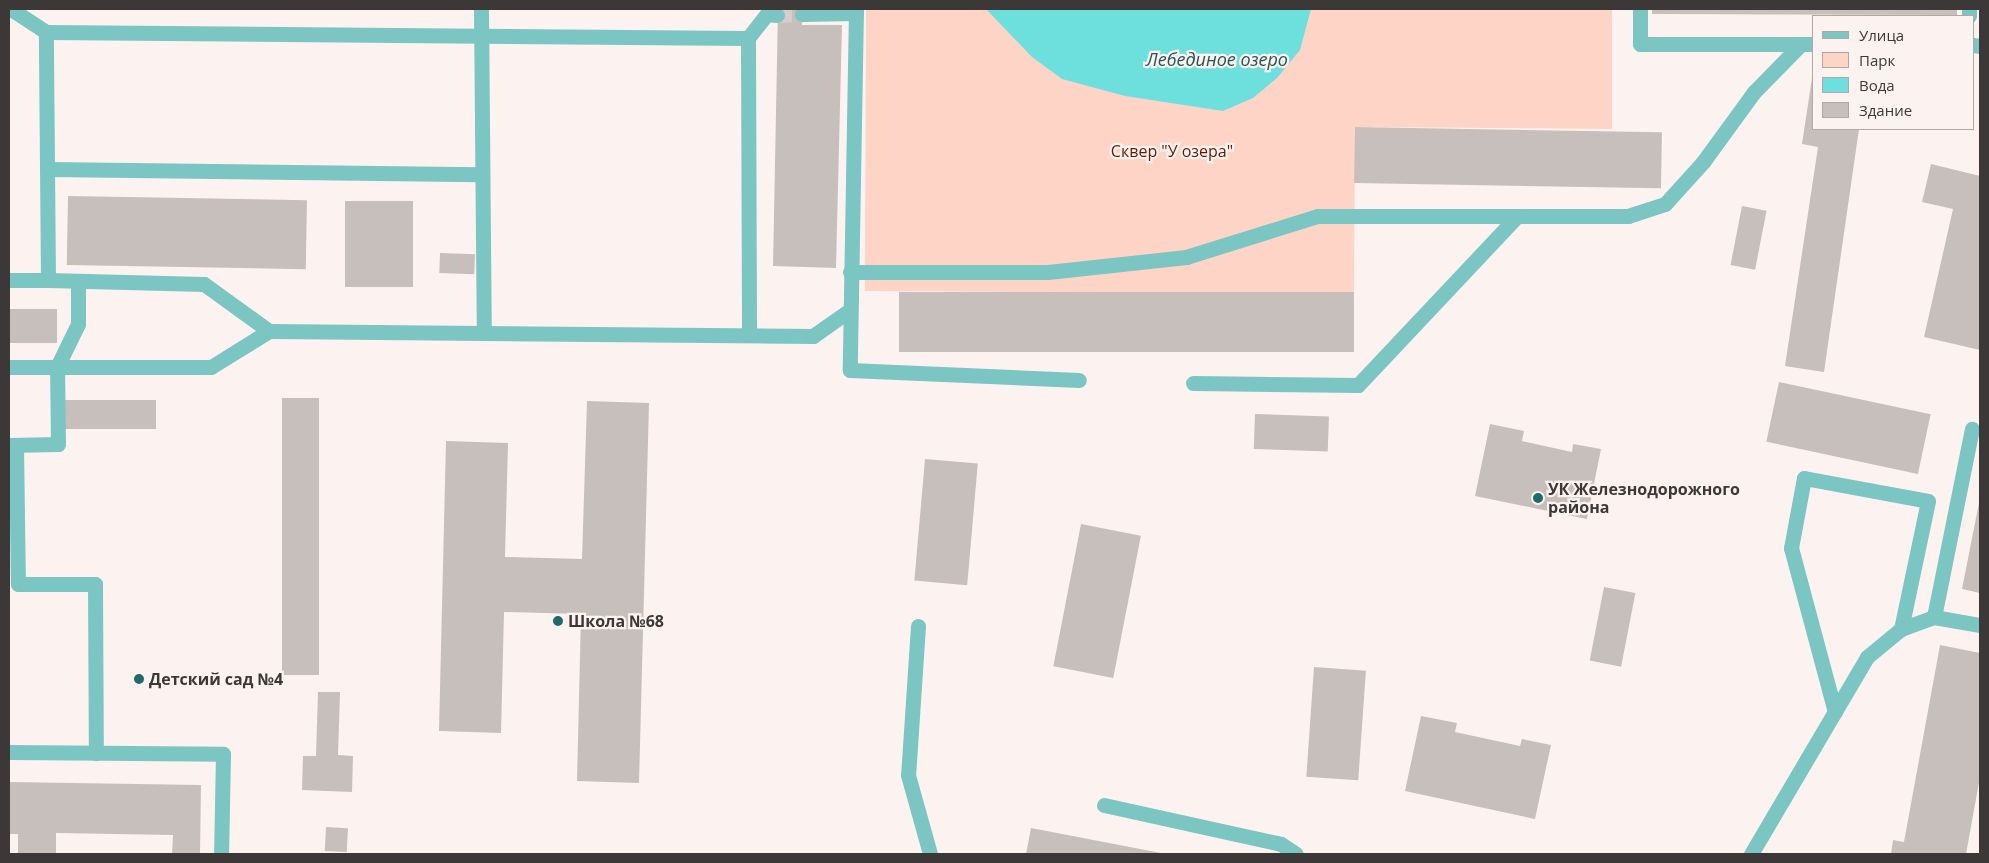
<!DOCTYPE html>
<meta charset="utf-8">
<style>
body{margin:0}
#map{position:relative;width:1989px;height:863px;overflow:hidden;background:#fcf3f1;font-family:"Open Sans",sans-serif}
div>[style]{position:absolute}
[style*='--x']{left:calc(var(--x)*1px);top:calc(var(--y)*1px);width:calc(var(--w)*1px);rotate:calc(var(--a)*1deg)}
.green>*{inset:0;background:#fed4c7}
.water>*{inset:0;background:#6ddfdd}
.building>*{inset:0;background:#c7bfbc;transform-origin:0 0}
.minor-tunnel>*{height:15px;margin-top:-7.5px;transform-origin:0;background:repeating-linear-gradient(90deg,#d5cecc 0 15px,transparent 0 23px)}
.minor>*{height:15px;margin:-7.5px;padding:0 7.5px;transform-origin:7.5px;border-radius:7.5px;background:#7bc5c3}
.dots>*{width:14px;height:14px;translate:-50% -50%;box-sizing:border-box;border:2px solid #fcf3f1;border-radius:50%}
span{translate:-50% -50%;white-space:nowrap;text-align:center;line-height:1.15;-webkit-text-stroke:4.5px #fcf3f1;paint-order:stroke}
.park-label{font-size:16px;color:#621b03}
.poi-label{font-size:16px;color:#3b3837;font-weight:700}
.left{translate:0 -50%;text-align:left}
.water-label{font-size:18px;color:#255757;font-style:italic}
.frame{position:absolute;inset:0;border:10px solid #3b3837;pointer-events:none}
.legend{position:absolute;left:1812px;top:15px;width:162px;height:115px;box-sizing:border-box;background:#fcf3f1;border:1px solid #afa8a7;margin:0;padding:6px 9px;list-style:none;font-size:15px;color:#3b3837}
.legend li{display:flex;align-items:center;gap:10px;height:25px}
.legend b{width:25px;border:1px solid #afa8a7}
</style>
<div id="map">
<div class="green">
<div style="clip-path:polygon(866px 9px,1612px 9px,1612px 129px,1355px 127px,1354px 294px,865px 291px)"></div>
</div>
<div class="water">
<div style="clip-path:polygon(986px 9px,1311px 9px,1300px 50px,1277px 78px,1253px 98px,1223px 111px,1125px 96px,1062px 79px,1032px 57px)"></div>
</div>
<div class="building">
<div style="clip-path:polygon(778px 9px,803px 9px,802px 25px,842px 25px,836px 268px,773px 266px)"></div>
<div style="clip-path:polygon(1652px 9px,1957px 9px,1957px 15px,1652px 14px)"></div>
<div style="clip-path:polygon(1812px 78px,1813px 129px,1859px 129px,1824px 372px,1785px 366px,1818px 147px,1802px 144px)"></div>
<div style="left:1355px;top:127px;width:307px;height:56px;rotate:1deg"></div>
<div style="clip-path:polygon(1931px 164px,1980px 176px,1980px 350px,1924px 337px,1953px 209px,1922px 202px)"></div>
<div style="left:68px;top:196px;width:239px;height:69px;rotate:1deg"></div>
<div style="left:345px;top:201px;width:68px;height:86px"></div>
<div style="left:1742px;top:206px;width:25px;height:60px;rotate:11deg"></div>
<div style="left:440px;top:253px;width:35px;height:20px;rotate:2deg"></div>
<div style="left:899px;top:292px;width:455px;height:60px"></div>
<div style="left:9px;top:309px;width:48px;height:34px"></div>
<div style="left:1779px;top:382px;width:155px;height:61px;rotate:12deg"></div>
<div style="left:282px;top:398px;width:37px;height:277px"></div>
<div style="left:156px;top:400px;width:29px;height:91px;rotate:90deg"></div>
<div style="clip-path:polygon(587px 401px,649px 403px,639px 783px,577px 781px,581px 614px,504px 612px,501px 733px,439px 731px,446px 441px,508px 443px,505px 557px,582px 559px)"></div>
<div style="left:1255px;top:414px;width:74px;height:35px;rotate:2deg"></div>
<div style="clip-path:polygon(1490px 424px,1524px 431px,1522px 441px,1572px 452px,1573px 444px,1601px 449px,1587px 519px,1475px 496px)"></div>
<div style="left:925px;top:459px;width:53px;height:122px;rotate:5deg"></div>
<div style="clip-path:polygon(1979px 503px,1980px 503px,1980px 593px,1962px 589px)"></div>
<div style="left:1081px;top:524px;width:61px;height:145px;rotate:11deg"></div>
<div style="left:1604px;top:587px;width:32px;height:75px;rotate:11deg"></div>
<div style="clip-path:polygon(1940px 645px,1980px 653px,1980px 777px,1966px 854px,1891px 854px,1893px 840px,1904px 842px)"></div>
<div style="left:1314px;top:667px;width:52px;height:110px;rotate:4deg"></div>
<div style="clip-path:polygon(318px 692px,340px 692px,338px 755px,353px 756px,352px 792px,302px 790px,303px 756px,316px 756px)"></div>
<div style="clip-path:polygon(1421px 716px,1457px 723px,1455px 732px,1520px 746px,1522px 739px,1551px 745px,1535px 819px,1405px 791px)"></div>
<div style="clip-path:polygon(9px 782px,201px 785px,200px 854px,172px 854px,173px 835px,56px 833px,56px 854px,18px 854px,18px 834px,9px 834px)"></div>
<div style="left:326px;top:827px;width:22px;height:24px;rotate:3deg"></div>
<div style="clip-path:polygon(1031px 828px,1161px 853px,1161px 854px,1026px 854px)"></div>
</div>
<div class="minor-tunnel">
<div style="--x:777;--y:15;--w:25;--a:-2"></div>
</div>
<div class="minor">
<div style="--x:11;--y:9;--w:42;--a:33.3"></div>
<div style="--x:46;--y:32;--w:702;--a:0.49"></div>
<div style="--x:748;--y:38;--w:31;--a:-52"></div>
<div style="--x:767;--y:14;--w:10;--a:6"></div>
<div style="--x:481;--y:9;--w:324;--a:89.5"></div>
<div style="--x:856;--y:9;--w:361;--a:91"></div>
<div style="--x:850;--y:370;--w:229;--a:2.5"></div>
<div style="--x:1640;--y:9;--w:35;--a:90"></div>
<div style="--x:1640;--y:44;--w:173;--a:0"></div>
<div style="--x:802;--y:14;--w:54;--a:-1.1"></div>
<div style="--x:1969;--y:16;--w:7;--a:-90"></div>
<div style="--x:748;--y:38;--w:297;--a:89.8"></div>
<div style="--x:1973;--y:45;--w:7;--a:8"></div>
<div style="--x:47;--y:169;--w:433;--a:0.7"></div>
<div style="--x:850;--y:272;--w:198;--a:0"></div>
<div style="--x:1048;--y:272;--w:139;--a:-6.2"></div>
<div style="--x:1186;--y:257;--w:138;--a:-17.3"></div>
<div style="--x:1318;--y:216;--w:310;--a:0"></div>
<div style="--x:1628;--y:216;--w:39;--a:-18"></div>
<div style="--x:1665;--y:204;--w:57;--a:-47.9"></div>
<div style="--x:1703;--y:162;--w:87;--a:-53.9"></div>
<div style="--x:1754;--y:92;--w:67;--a:-45.6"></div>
<div style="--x:9;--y:280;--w:39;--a:0"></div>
<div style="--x:48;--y:280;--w:248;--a:-90.5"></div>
<div style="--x:48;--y:280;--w:156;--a:1.5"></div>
<div style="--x:204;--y:284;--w:80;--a:35.9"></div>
<div style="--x:9;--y:367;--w:202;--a:0"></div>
<div style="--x:211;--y:367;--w:68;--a:-31.8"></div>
<div style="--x:269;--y:331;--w:544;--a:0.53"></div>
<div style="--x:813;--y:336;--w:45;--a:-35.1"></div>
<div style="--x:1193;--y:383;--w:165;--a:0.7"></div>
<div style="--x:1358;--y:385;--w:232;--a:-46.7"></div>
<div style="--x:9;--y:445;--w:49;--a:-1.2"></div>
<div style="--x:58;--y:444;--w:77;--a:-90.7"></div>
<div style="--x:57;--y:367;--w:48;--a:-64"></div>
<div style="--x:78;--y:324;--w:43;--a:-90"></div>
<div style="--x:16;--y:445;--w:139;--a:89.2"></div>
<div style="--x:18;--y:584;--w:77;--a:0"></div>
<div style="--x:95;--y:584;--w:169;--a:89.7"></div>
<div style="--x:1934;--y:617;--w:192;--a:-78.6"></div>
<div style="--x:918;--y:626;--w:149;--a:93.8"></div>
<div style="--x:908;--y:775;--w:82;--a:74.4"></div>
<div style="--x:1835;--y:712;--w:170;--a:-105"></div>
<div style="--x:1791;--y:548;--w:71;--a:-79.5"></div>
<div style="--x:1804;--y:478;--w:126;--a:10.5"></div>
<div style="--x:1928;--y:501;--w:131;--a:101.9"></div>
<div style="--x:9;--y:752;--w:214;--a:0.5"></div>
<div style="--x:223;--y:754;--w:100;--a:91.1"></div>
<div style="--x:1104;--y:805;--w:181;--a:12.4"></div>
<div style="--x:1281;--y:844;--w:18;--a:34"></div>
<div style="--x:1751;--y:854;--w:229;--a:-59.5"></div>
<div style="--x:1867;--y:657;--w:44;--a:-39.5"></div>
<div style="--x:1901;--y:629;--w:35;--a:-20"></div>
<div style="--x:1934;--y:617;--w:47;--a:9.9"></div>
</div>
<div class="dots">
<div style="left:1538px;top:498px;background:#1e6b6a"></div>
<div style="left:558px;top:621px;background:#1e6b6a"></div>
<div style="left:139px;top:679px;background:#1e6b6a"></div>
</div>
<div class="park-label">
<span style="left:1172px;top:151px">Сквер "У озера"</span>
</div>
<div class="poi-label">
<span class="left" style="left:1548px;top:498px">УК Железнодорожного<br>района</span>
<span class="left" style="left:568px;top:621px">Школа №68</span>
<span class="left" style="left:149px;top:679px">Детский сад №4</span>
</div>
<div class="water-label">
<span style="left:1217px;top:59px">Лебединое озеро</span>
</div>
<div class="frame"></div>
<ul class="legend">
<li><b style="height:6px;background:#7bc5c3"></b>Улица</li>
<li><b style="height:14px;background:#fed4c7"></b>Парк</li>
<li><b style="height:14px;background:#6ddfdd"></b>Вода</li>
<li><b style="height:14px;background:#c7bfbc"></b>Здание</li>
</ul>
</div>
